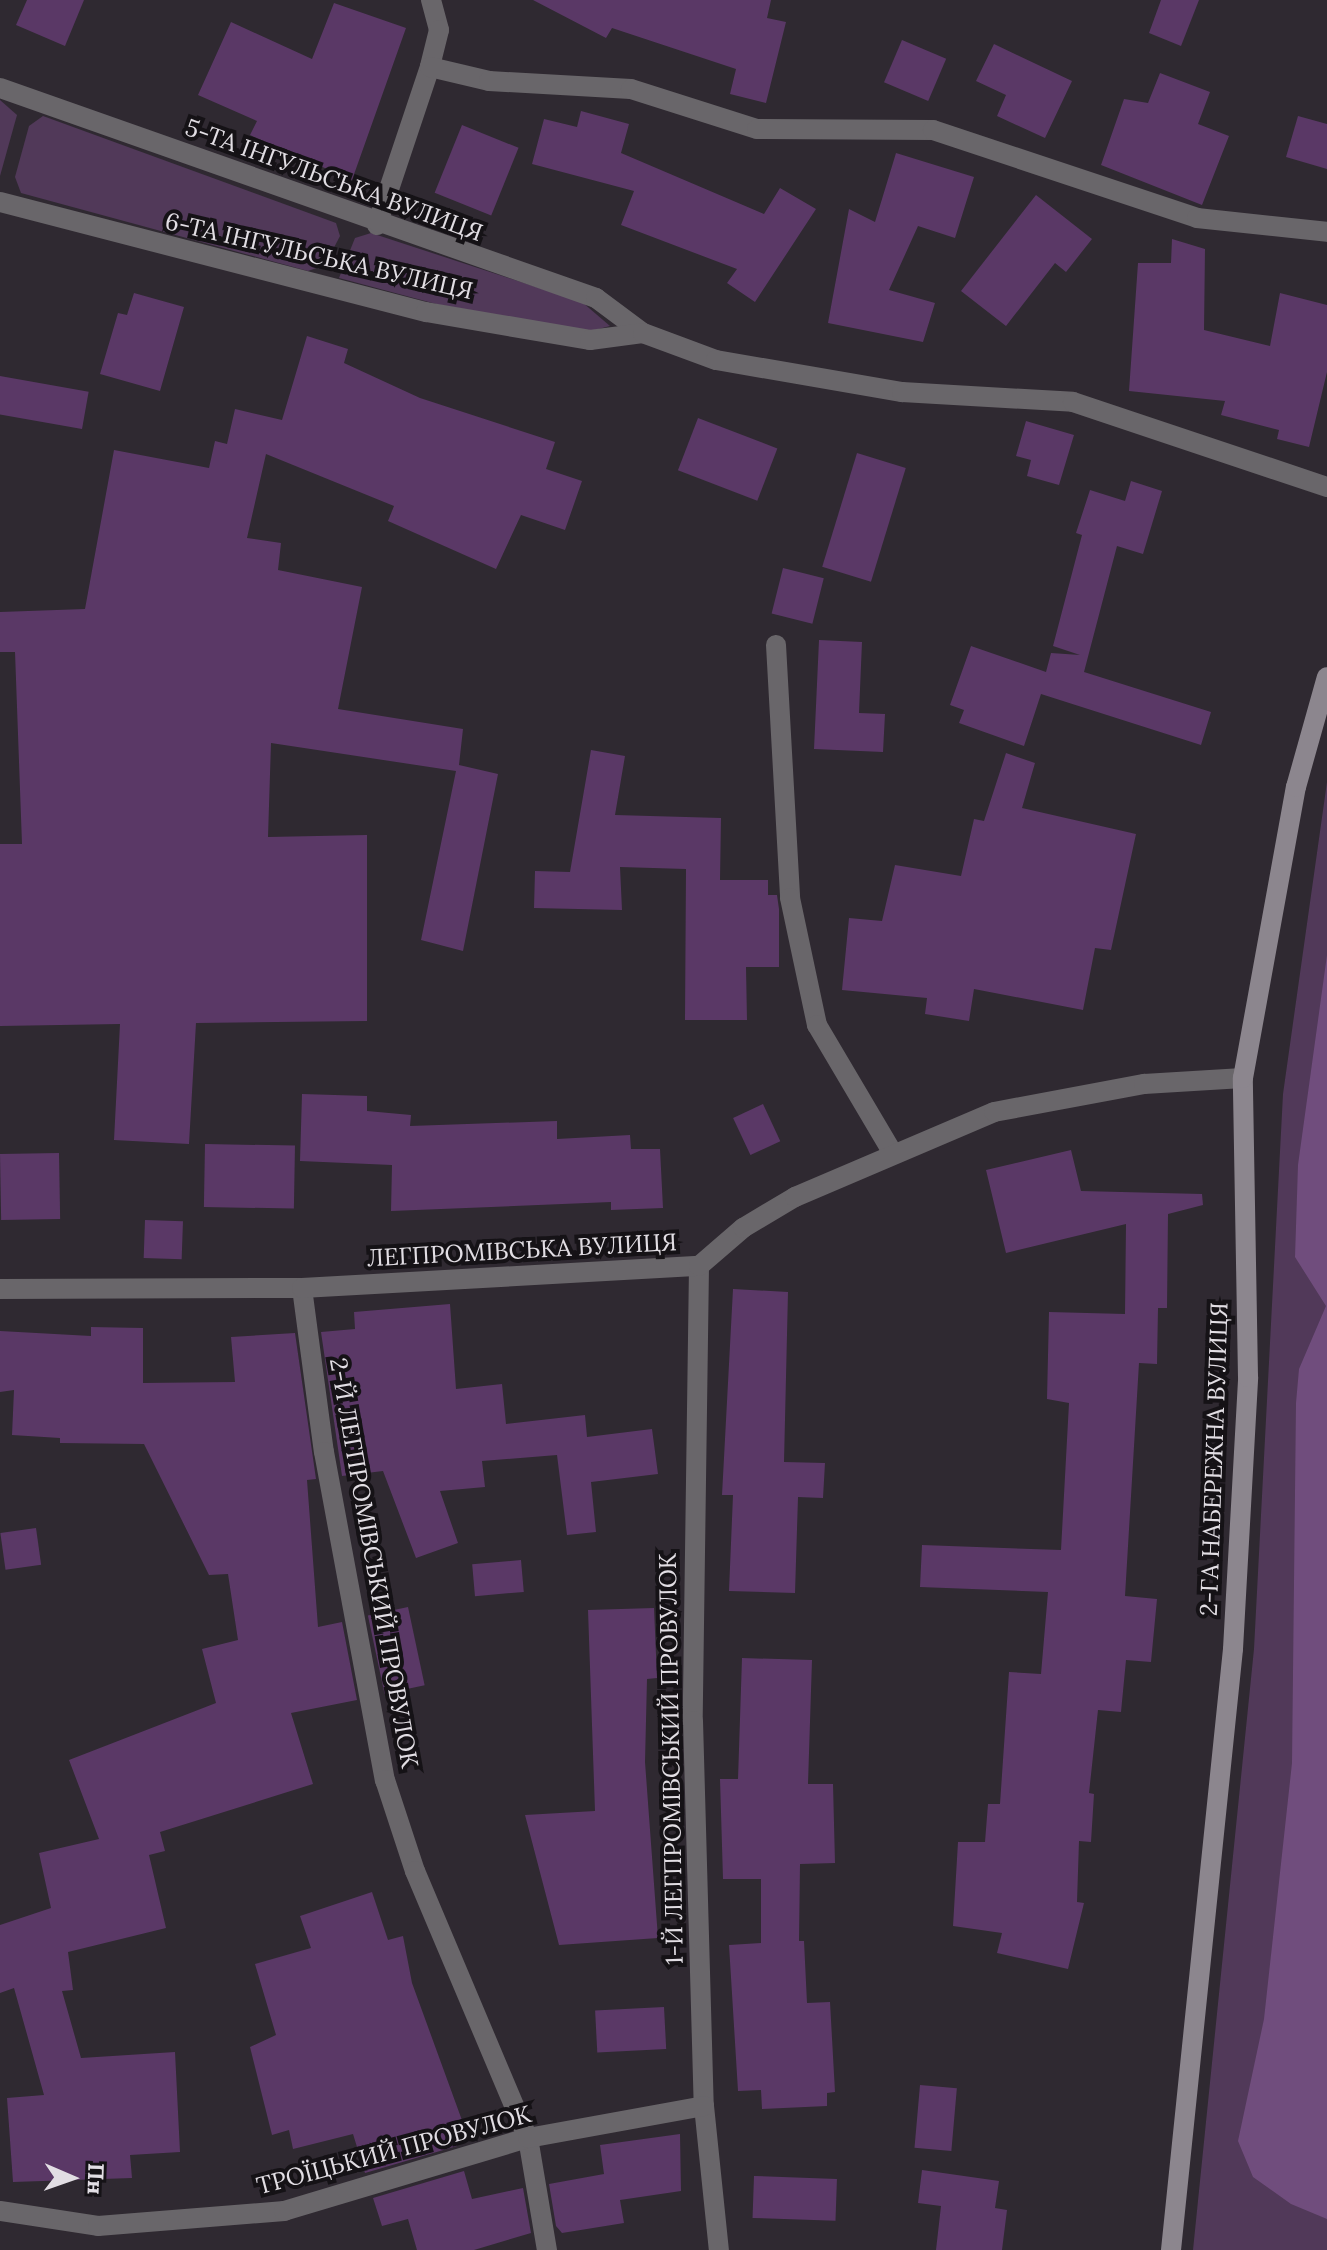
<!DOCTYPE html>
<meta charset="utf-8">
<style>
body{margin:0}
#map{position:relative;width:1327px;height:2250px;overflow:hidden;background:#2f2931;font-family:Lora,serif}
div>[style]{position:absolute}
[style*='--x']{left:calc(var(--x)*1px);top:calc(var(--y)*1px);width:calc(var(--w)*1px);rotate:calc(var(--a)*1deg)}
.green>*{inset:0;background:#513959}
.forest>*{inset:0;background:#704d7d}
.building>*{inset:0;background:#5a3866;transform-origin:0 0}
.lane>*{height:20px;margin:-10px;padding:0 10px;transform-origin:10px;border-radius:10px;background:#69666a}
.street>*{height:20px;margin:-10px;padding:0 10px;transform-origin:10px;border-radius:10px;background:#69666a}
.secondary>*{height:20px;margin:-10px;padding:0 10px;transform-origin:10px;border-radius:10px;background:#8c868e}
span{translate:-50% -50%;white-space:nowrap;text-align:center;line-height:1.15;-webkit-text-stroke:8px #151216;paint-order:stroke}
.street-label{font-size:24px;color:#e2dee4}
.north{position:absolute;left:32px;top:2138px;width:80px;height:80px;-webkit-text-stroke:6px #151216;paint-order:stroke;rotate:92deg;font-size:22px;font-weight:700;line-height:32px;text-align:center;color:#e2dee4}
.north::after{content:'';display:block;margin:auto;width:28px;height:36px;background:#e2dee4;clip-path:polygon(50% 0,100% 100%,50% 72%,0 100%)}
</style>
<div id="map">
<div class="green">
<div style="clip-path:polygon(0 100px,17px 115px,0 176px)"></div>
<div style="clip-path:polygon(43px 116px,336px 223px,340px 236px,325px 265px,308px 271px,21px 193px,15px 177px,29px 126px)"></div>
<div style="clip-path:polygon(371px 233px,582px 302px,610px 326px,591px 331px,440px 305px,339px 278px,355px 238px)"></div>
<div style="clip-path:polygon(1327px 782px,1327px 2250px,1193px 2250px,1254px 1649px,1283px 1094px)"></div>
</div>
<div class="forest">
<div style="clip-path:polygon(1327px 955px,1327px 2219px,1291px 2204px,1253px 2177px,1238px 2141px,1264px 2019px,1292px 1763px,1296px 1403px,1299px 1369px,1326px 1306px,1295px 1257px,1298px 1165px)"></div>
</div>
<div class="building">
<div style="clip-path:polygon(27px 0,84px 0,65px 46px,16px 25px)"></div>
<div style="clip-path:polygon(533px 0,771px 0,767px 18px,786px 22px,766px 103px,730px 94px,736px 69px,612px 28px,606px 38px)"></div>
<div style="clip-path:polygon(1161px 0,1199px 0,1181px 46px,1149px 33px)"></div>
<div style="clip-path:polygon(334px 3px,406px 28px,352px 180px,250px 135px,257px 121px,198px 95px,231px 22px,312px 59px)"></div>
<div style="left:902px;top:40px;width:48px;height:46px;rotate:23deg"></div>
<div style="clip-path:polygon(994px 44px,1072px 81px,1045px 138px,997px 116px,1006px 95px,976px 81px)"></div>
<div style="clip-path:polygon(1160px 73px,1210px 92px,1198px 124px,1229px 136px,1202px 205px,1101px 165px,1124px 99px,1148px 103px)"></div>
<div style="clip-path:polygon(581px 111px,629px 124px,621px 153px,764px 214px,780px 188px,816px 209px,755px 302px,727px 283px,737px 269px,621px 225px,634px 191px,532px 164px,544px 119px,577px 127px)"></div>
<div style="clip-path:polygon(1298px 116px,1327px 124px,1327px 169px,1286px 157px)"></div>
<div style="left:462px;top:125px;width:61px;height:73px;rotate:22deg"></div>
<div style="clip-path:polygon(896px 153px,974px 177px,955px 238px,918px 226px,889px 290px,935px 303px,923px 342px,828px 323px,849px 209px,875px 222px)"></div>
<div style="clip-path:polygon(1036px 195px,1092px 239px,1066px 272px,1055px 263px,1006px 326px,961px 291px)"></div>
<div style="clip-path:polygon(1172px 239px,1205px 249px,1204px 330px,1270px 346px,1280px 293px,1327px 305px,1327px 372px,1309px 447px,1277px 439px,1279px 430px,1221px 415px,1225px 401px,1129px 391px,1138px 263px,1171px 263px)"></div>
<div style="clip-path:polygon(134px 293px,184px 307px,160px 391px,100px 374px,118px 313px,127px 315px)"></div>
<div style="clip-path:polygon(307px 336px,348px 349px,344px 363px,420px 398px,555px 442px,546px 469px,582px 481px,565px 530px,521px 515px,496px 569px,388px 521px,394px 506px,266px 454px,247px 538px,281px 543px,278px 570px,362px 587px,338px 709px,463px 729px,459px 765px,498px 774px,463px 951px,421px 940px,456px 771px,271px 743px,268px 837px,367px 835px,367px 1021px,196px 1023px,189px 1144px,114px 1140px,120px 1024px,0 1026px,0 844px,22px 844px,15px 652px,0 652px,0 612px,85px 609px,114px 450px,209px 468px,215px 441px,227px 444px,235px 409px,282px 420px)"></div>
<div style="left:0;top:376px;width:90px;height:38px;rotate:10deg"></div>
<div style="left:698px;top:418px;width:85px;height:56px;rotate:21deg"></div>
<div style="clip-path:polygon(1026px 421px,1074px 435px,1059px 485px,1027px 476px,1031px 460px,1016px 456px)"></div>
<div style="left:857px;top:453px;width:51px;height:119px;rotate:17deg"></div>
<div style="clip-path:polygon(1131px 481px,1162px 491px,1143px 554px,1117px 546px,1084px 672px,1211px 712px,1201px 745px,1041px 694px,1024px 746px,959px 723px,964px 710px,950px 705px,971px 646px,1046px 672px,1051px 653px,1080px 655px,1053px 646px,1082px 535px,1076px 533px,1090px 490px,1125px 501px)"></div>
<div style="left:783px;top:568px;width:42px;height:47px;rotate:14deg"></div>
<div style="clip-path:polygon(819px 640px,862px 642px,859px 713px,885px 714px,883px 752px,814px 749px)"></div>
<div style="clip-path:polygon(591px 750px,625px 756px,615px 815px,721px 818px,720px 880px,768px 880px,768px 895px,777px 895px,779px 909px,779px 967px,746px 967px,747px 1020px,685px 1020px,686px 869px,620px 867px,622px 910px,534px 908px,535px 871px,570px 872px)"></div>
<div style="clip-path:polygon(1006px 753px,1035px 763px,1022px 808px,1136px 834px,1111px 950px,1095px 948px,1083px 1010px,974px 989px,969px 1021px,925px 1014px,927px 998px,842px 990px,849px 918px,882px 921px,895px 865px,961px 876px,974px 819px,984px 821px)"></div>
<div style="clip-path:polygon(302px 1094px,367px 1096px,367px 1111px,411px 1115px,410px 1126px,557px 1121px,557px 1139px,630px 1135px,631px 1149px,660px 1149px,663px 1208px,611px 1210px,611px 1202px,391px 1211px,392px 1165px,300px 1161px)"></div>
<div style="left:763px;top:1104px;width:41px;height:33px;rotate:65deg"></div>
<div style="left:205px;top:1144px;width:90px;height:63px;rotate:1deg"></div>
<div style="clip-path:polygon(1071px 1150px,1081px 1191px,1202px 1194px,1203px 1205px,1168px 1214px,1167px 1308px,1158px 1308px,1157px 1364px,1139px 1363px,1125px 1596px,1157px 1599px,1151px 1662px,1126px 1660px,1121px 1712px,1098px 1710px,1089px 1793px,1094px 1794px,1091px 1842px,1079px 1841px,1077px 1902px,1084px 1903px,1068px 1969px,997px 1953px,1002px 1933px,953px 1926px,958px 1842px,985px 1842px,988px 1804px,1000px 1804px,1009px 1672px,1041px 1674px,1048px 1592px,920px 1587px,922px 1545px,1061px 1550px,1069px 1403px,1047px 1399px,1049px 1312px,1125px 1314px,1126px 1224px,1006px 1253px,986px 1170px)"></div>
<div style="left:59px;top:1153px;width:66px;height:59px;rotate:89deg"></div>
<div style="left:145px;top:1220px;width:38px;height:38px;rotate:2deg"></div>
<div style="clip-path:polygon(733px 1289px,788px 1292px,784px 1462px,825px 1463px,823px 1498px,798px 1497px,795px 1593px,729px 1591px,733px 1495px,722px 1495px)"></div>
<div style="clip-path:polygon(450px 1304px,456px 1389px,502px 1384px,506px 1424px,585px 1415px,587px 1437px,652px 1429px,658px 1474px,591px 1482px,596px 1532px,567px 1535px,557px 1455px,482px 1461px,485px 1487px,440px 1491px,458px 1543px,416px 1558px,383px 1471px,342px 1476px,321px 1332px,355px 1329px,354px 1312px)"></div>
<div style="clip-path:polygon(91px 1327px,143px 1328px,143px 1383px,235px 1382px,231px 1337px,295px 1333px,316px 1479px,307px 1480px,318px 1627px,342px 1622px,357px 1700px,291px 1713px,313px 1784px,160px 1832px,165px 1851px,149px 1855px,166px 1928px,68px 1952px,73px 1990px,62px 1991px,81px 2058px,175px 2052px,180px 2152px,130px 2155px,132px 2178px,13px 2182px,7px 2098px,44px 2095px,14px 1988px,0 1993px,0 1925px,51px 1908px,39px 1853px,99px 1839px,69px 1760px,216px 1703px,202px 1649px,238px 1640px,228px 1574px,209px 1575px,144px 1444px,60px 1443px,60px 1438px,12px 1435px,14px 1390px,0 1392px,0 1331px,91px 1336px)"></div>
<div style="left:36px;top:1528px;width:37px;height:36px;rotate:82deg"></div>
<div style="left:521px;top:1560px;width:32px;height:49px;rotate:85deg"></div>
<div style="left:408px;top:1607px;width:80px;height:41px;rotate:78deg"></div>
<div style="clip-path:polygon(654px 1608px,657px 1678px,647px 1679px,645px 1762px,658px 1938px,559px 1945px,525px 1815px,595px 1811px,588px 1610px)"></div>
<div style="clip-path:polygon(742px 1658px,812px 1660px,808px 1784px,833px 1784px,835px 1863px,800px 1864px,799px 1941px,804px 1941px,807px 2003px,830px 2002px,835px 2092px,827px 2093px,827px 2106px,762px 2109px,761px 2090px,738px 2091px,729px 1945px,761px 1943px,761px 1879px,723px 1879px,720px 1779px,738px 1779px)"></div>
<div style="clip-path:polygon(372px 1892px,388px 1940px,403px 1936px,412px 1983px,467px 2134px,454px 2138px,457px 2146px,365px 2173px,353px 2134px,293px 2149px,289px 2130px,272px 2135px,250px 2047px,276px 2035px,255px 1964px,311px 1948px,300px 1916px)"></div>
<div style="left:664px;top:2007px;width:42px;height:69px;rotate:87deg"></div>
<div style="left:920px;top:2085px;width:37px;height:63px;rotate:5deg"></div>
<div style="clip-path:polygon(680px 2134px,681px 2191px,620px 2200px,624px 2223px,562px 2233px,556px 2226px,549px 2184px,604px 2174px,600px 2145px)"></div>
<div style="clip-path:polygon(922px 2170px,999px 2181px,995px 2208px,1007px 2210px,1002px 2250px,936px 2250px,941px 2206px,918px 2203px)"></div>
<div style="clip-path:polygon(464px 2171px,472px 2199px,523px 2188px,531px 2233px,474px 2250px,417px 2250px,408px 2219px,382px 2226px,373px 2198px)"></div>
<div style="left:754px;top:2176px;width:83px;height:42px;rotate:2deg"></div>
</div>
<div class="lane">
<div style="--x:377;--y:225;--w:167;--a:-71.5"></div>
<div style="--x:776;--y:645;--w:253;--a:86.8"></div>
<div style="--x:790;--y:898;--w:130;--a:78"></div>
<div style="--x:817;--y:1025;--w:147;--a:59.4"></div>
<div style="--x:528;--y:2138;--w:114;--a:80.4"></div>
</div>
<div class="street">
<div style="--x:431;--y:0;--w:31;--a:75"></div>
<div style="--x:439;--y:30;--w:38;--a:104"></div>
<div style="--x:430;--y:67;--w:61;--a:13.3"></div>
<div style="--x:489;--y:81;--w:142;--a:3.2"></div>
<div style="--x:631;--y:89;--w:132;--a:17.6"></div>
<div style="--x:757;--y:129;--w:176;--a:0.3"></div>
<div style="--x:933;--y:130;--w:278;--a:18.4"></div>
<div style="--x:1197;--y:218;--w:131;--a:6.1"></div>
<div style="--x:0;--y:88;--w:632;--a:19.41"></div>
<div style="--x:596;--y:298;--w:59;--a:36.7"></div>
<div style="--x:0;--y:202;--w:440;--a:14.5"></div>
<div style="--x:426;--y:312;--w:166;--a:9.7"></div>
<div style="--x:590;--y:340;--w:53;--a:-7.5"></div>
<div style="--x:643;--y:333;--w:78;--a:20.3"></div>
<div style="--x:716;--y:360;--w:189;--a:9.8"></div>
<div style="--x:902;--y:392;--w:171;--a:3.3"></div>
<div style="--x:1073;--y:402;--w:268;--a:18.5"></div>
<div style="--x:699;--y:1266;--w:455;--a:90.8"></div>
<div style="--x:693;--y:1721;--w:385;--a:88.4"></div>
<div style="--x:704;--y:2106;--w:145;--a:84.1"></div>
<div style="--x:302;--y:1288;--w:165;--a:82.4"></div>
<div style="--x:324;--y:1452;--w:334;--a:79.5"></div>
<div style="--x:385;--y:1780;--w:96;--a:71.8"></div>
<div style="--x:415;--y:1871;--w:290;--a:67.1"></div>
<div style="--x:0;--y:1289;--w:302;--a:-0.2"></div>
<div style="--x:302;--y:1288;--w:398;--a:-3.2"></div>
<div style="--x:699;--y:1266;--w:58;--a:-40.8"></div>
<div style="--x:743;--y:1228;--w:61;--a:-30.8"></div>
<div style="--x:795;--y:1197;--w:216;--a:-23.1"></div>
<div style="--x:994;--y:1112;--w:153;--a:-10.6"></div>
<div style="--x:1144;--y:1084;--w:99;--a:-3.5"></div>
<div style="--x:0;--y:2211;--w:99;--a:8.7"></div>
<div style="--x:98;--y:2226;--w:187;--a:-4.6"></div>
<div style="--x:284;--y:2211;--w:255;--a:-16.7"></div>
<div style="--x:528;--y:2138;--w:179;--a:-10.3"></div>
</div>
<div class="secondary">
<div style="--x:1171;--y:2250;--w:604;--a:-84.11"></div>
<div style="--x:1233;--y:1649;--w:272;--a:-86.8"></div>
<div style="--x:1248;--y:1377;--w:299;--a:-91"></div>
<div style="--x:1243;--y:1078;--w:296;--a:-79.7"></div>
<div style="--x:1296;--y:787;--w:114;--a:-74.3"></div>
</div>
<div class="street-label">
<span style="left:334px;top:180px;rotate:20deg">5-ТА ІНГУЛЬСЬКА ВУЛИЦЯ</span>
<span style="left:319px;top:256px;rotate:13deg">6-ТА ІНГУЛЬСЬКА ВУЛИЦЯ</span>
<span style="left:522px;top:1250px;rotate:-3deg">ЛЕГПРОМІВСЬКА ВУЛИЦЯ</span>
<span style="left:1214px;top:1459px;rotate:-88deg">2-ГА НАБЕРЕЖНА ВУЛИЦЯ</span>
<span style="left:374px;top:1563px;rotate:80deg">2-Й ЛЕГПРОМІВСЬКИЙ ПРОВУЛОК</span>
<span style="left:671px;top:1759px;rotate:-91deg">1-Й ЛЕГПРОМІВСЬКИЙ ПРОВУЛОК</span>
<span style="left:394px;top:2150px;rotate:-15deg">ТРОЇЦЬКИЙ ПРОВУЛОК</span>
</div>
<div class="north">Пн</div>
</div>
